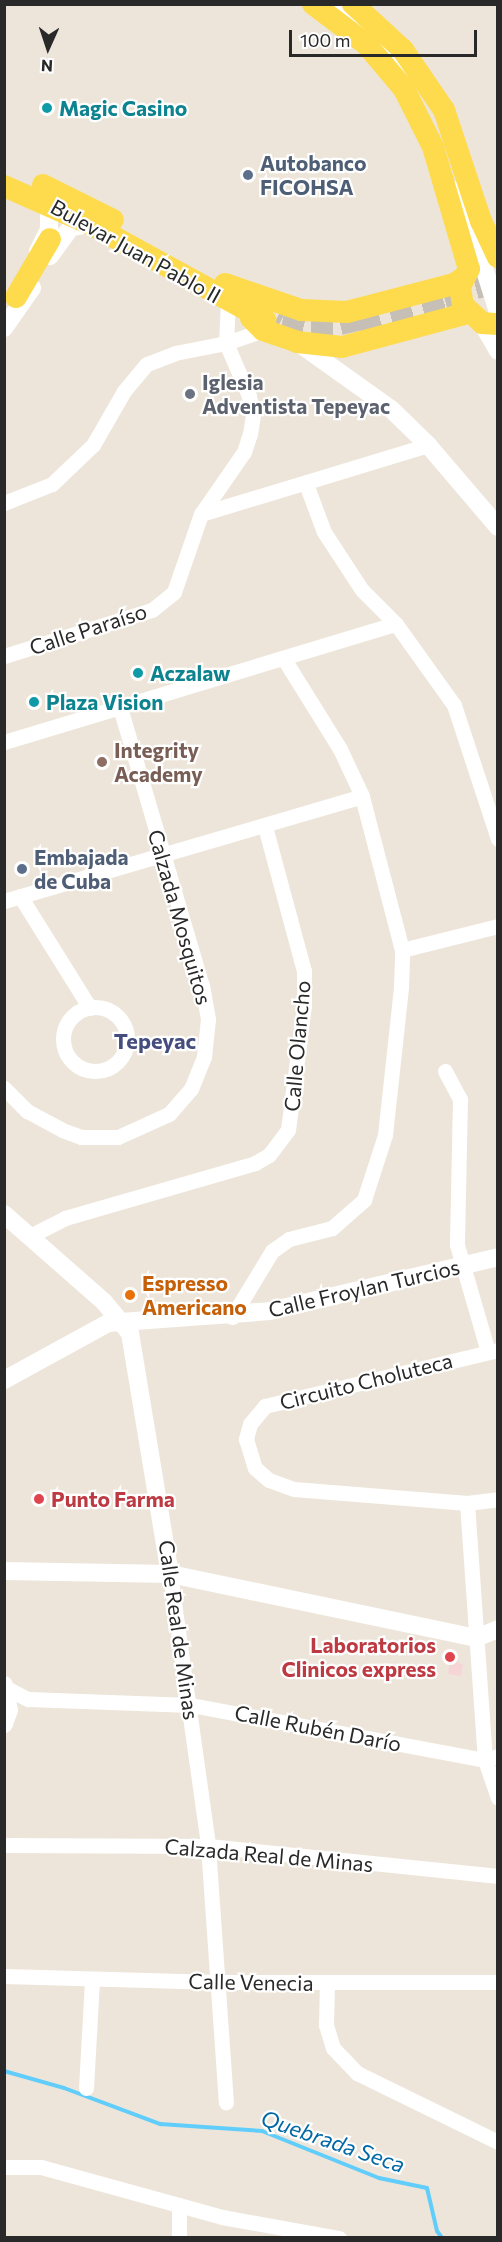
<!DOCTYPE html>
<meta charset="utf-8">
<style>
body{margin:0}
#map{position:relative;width:502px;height:2242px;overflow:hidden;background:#ede5d9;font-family:Commissioner,sans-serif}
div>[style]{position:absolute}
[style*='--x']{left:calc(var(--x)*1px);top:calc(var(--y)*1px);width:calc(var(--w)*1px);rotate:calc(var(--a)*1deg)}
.medical>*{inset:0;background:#f5d5d6}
.stream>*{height:4px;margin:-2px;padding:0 2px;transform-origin:2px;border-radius:2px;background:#61cdfa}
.primary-tunnel>*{height:22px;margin-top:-11px;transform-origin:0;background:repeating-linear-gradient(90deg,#c6bfb6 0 22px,transparent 0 33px)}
.minor>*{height:15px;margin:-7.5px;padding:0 7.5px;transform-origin:7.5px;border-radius:7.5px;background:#fff}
.minor>.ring{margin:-7.5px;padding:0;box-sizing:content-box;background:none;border:15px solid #fff;border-radius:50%}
.tertiary>*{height:18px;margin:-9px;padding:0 9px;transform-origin:9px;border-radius:9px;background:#fff}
.primary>*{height:22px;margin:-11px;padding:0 11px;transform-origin:11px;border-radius:11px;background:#fedb4d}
.dots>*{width:16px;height:16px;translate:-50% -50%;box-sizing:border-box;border:3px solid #fff;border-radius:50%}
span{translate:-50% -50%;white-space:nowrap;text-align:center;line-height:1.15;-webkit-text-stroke:4.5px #fff;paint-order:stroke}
.culture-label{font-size:21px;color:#0d838f;font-weight:700}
.left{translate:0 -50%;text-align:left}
.service-label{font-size:21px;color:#4e5e75;font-weight:700}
.street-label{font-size:21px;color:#292929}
.worship-label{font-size:21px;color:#5b616d;font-weight:700}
.education-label{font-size:21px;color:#785e54;font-weight:700}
.food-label{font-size:21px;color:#c56008;font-weight:700}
.health-label{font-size:21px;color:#be3a42;font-weight:700}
.right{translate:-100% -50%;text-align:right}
.neighbourhood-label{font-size:22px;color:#454d7e;font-weight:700}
.water-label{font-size:22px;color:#0068a6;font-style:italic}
.frame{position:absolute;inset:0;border:6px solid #292929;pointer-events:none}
.north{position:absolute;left:18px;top:18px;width:60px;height:60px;-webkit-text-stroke:4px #fff;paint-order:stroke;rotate:183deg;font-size:16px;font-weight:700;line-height:24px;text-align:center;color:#292929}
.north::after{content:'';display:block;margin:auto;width:21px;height:27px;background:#292929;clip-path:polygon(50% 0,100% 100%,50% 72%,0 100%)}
.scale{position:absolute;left:289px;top:30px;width:188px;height:27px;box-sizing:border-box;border:3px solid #292929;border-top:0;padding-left:8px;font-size:18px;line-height:21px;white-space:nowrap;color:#292929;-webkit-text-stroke:4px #fff;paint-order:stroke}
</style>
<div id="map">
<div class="medical">
<div style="clip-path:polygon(450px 1657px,463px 1665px,461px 1676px,448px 1674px)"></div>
</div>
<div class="stream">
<div style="--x:4;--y:2071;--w:62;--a:15.8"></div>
<div style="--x:64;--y:2088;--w:103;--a:20.6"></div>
<div style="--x:160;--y:2124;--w:102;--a:3.9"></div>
<div style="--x:262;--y:2131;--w:126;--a:21.9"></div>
<div style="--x:379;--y:2178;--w:49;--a:11.8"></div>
<div style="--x:427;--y:2188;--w:44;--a:76.9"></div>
<div style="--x:437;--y:2231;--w:9;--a:54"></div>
</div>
<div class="primary-tunnel">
<div style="--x:444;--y:297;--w:56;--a:-15.5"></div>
<div style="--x:249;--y:300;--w:38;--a:28"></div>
<div style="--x:283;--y:318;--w:29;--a:12"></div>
<div style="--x:311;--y:324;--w:29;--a:0"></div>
<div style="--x:340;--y:324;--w:35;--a:-13"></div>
<div style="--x:360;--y:329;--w:108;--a:-15.1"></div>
</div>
<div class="minor">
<div style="--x:306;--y:484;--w:51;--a:69.4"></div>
<div style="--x:324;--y:532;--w:69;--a:56.8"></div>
<div style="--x:362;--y:590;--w:48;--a:45"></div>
<div style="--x:396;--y:624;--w:100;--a:54.4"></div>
<div style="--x:454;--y:705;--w:141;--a:71.8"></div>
<div style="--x:4;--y:503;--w:52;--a:-21.6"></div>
<div style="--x:52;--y:484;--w:57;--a:-43.6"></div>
<div style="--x:93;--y:445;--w:62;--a:-60.1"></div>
<div style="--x:124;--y:391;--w:35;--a:-50"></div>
<div style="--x:147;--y:364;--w:30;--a:-21"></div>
<div style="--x:175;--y:353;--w:52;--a:-11.1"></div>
<div style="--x:226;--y:343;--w:39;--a:-19"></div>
<div style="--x:201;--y:514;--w:237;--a:-16.9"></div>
<div style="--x:4;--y:656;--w:155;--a:-17.3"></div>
<div style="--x:152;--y:610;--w:28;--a:-39"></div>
<div style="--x:174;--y:592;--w:83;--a:-70.9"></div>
<div style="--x:201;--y:514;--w:75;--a:-55.3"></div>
<div style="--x:244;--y:452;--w:19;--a:-72"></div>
<div style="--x:250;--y:434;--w:20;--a:-81"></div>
<div style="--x:253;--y:414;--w:18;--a:-103"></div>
<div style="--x:249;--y:396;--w:58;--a:-113.5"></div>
<div style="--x:226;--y:343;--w:42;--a:-87.3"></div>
<div style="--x:4;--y:742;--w:409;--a:-16.8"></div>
<div style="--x:20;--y:896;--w:132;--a:58"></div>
<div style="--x:4;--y:901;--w:373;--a:-16.3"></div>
<div style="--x:402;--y:950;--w:99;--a:-14"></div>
<div class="ring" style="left:63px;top:1007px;width:49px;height:49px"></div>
<div style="--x:445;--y:1071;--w:32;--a:62"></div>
<div style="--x:460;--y:1099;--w:146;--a:91.2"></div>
<div style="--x:457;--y:1245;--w:111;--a:73.8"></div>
<div style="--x:4;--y:1088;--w:33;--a:45"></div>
<div style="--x:27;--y:1111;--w:40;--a:28"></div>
<div style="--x:62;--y:1130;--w:20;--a:20"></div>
<div style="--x:81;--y:1137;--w:37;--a:0"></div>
<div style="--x:118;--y:1137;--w:56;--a:-24.3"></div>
<div style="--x:169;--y:1114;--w:33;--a:-49"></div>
<div style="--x:191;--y:1089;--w:35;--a:-68"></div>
<div style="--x:204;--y:1057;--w:38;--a:-84"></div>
<div style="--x:208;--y:1019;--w:34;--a:-100"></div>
<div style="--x:202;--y:986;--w:290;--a:-106.4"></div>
<div style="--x:30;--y:1236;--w:39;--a:-27"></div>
<div style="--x:65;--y:1218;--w:198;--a:-16.1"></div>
<div style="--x:255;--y:1163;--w:16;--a:-30"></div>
<div style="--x:269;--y:1155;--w:31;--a:-53"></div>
<div style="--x:288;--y:1130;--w:126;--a:-82.7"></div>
<div style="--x:304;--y:1005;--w:34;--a:-90"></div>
<div style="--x:304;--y:971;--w:150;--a:-105.1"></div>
<div style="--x:232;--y:1317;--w:77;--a:-58.8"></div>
<div style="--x:272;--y:1251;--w:21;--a:-35"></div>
<div style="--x:289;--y:1239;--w:44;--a:-14.3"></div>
<div style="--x:332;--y:1228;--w:43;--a:-41.2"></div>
<div style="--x:364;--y:1200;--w:68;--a:-72.1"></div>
<div style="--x:385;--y:1135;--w:149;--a:-83.8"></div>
<div style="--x:401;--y:987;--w:37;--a:-88"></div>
<div style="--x:402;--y:950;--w:159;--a:-104.6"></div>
<div style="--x:362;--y:796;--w:52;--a:-115.1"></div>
<div style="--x:340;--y:749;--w:106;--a:-121.9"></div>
<div style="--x:498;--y:1350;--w:240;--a:166.5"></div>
<div style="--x:265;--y:1406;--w:23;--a:130"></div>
<div style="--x:250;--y:1424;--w:16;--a:105"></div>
<div style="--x:246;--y:1439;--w:30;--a:73"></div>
<div style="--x:255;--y:1468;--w:18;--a:41"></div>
<div style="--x:269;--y:1480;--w:27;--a:20"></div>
<div style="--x:294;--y:1489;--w:174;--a:4.6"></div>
<div style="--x:467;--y:1503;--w:31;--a:-7"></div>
<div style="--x:467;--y:1503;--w:258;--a:86"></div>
<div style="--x:485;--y:1760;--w:40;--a:71.1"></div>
<div style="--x:170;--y:1574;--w:275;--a:82"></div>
<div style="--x:208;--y:1846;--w:257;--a:86"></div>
<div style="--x:6;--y:1688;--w:25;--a:27"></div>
<div style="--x:28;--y:1699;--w:163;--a:2.1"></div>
<div style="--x:191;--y:1705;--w:299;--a:10.6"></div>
<div style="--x:485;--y:1760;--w:14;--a:-17"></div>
<div style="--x:4;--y:1845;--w:204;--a:0.3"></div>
<div style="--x:208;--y:1846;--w:292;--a:5.9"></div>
<div style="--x:4;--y:1976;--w:214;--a:1.6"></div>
<div style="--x:218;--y:1982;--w:280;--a:0"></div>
<div style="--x:327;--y:1982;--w:43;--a:91.3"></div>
<div style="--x:326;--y:2025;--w:24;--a:73"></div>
<div style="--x:333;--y:2048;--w:35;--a:46"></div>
<div style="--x:357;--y:2073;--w:157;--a:26.1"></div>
<div style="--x:86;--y:2088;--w:109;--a:-86.8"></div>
<div style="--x:4;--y:2167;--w:37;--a:0"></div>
<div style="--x:41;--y:2167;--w:188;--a:15.4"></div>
<div style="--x:222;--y:2217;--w:119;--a:10.2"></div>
<div style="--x:179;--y:2205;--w:33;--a:90"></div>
</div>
<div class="tertiary">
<div style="--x:334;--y:6;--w:65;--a:39.4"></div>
<div style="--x:384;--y:47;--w:42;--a:49.8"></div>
<div style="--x:459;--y:189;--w:129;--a:72.4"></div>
<div style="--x:38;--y:251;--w:25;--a:-63"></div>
<div style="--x:49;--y:229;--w:17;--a:-90"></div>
<div style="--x:49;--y:212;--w:14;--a:-120"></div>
<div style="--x:50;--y:256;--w:36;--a:-54"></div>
<div style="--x:71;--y:227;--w:19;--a:-9"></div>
<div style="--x:482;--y:323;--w:32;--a:60"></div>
<div style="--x:4;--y:328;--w:49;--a:-55"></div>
<div style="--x:297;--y:342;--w:115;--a:35.5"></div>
<div style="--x:391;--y:409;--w:52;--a:44.2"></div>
<div style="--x:428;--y:445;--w:108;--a:49.5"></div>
<div style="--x:4;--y:1214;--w:133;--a:41.3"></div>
<div style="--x:104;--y:1302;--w:40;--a:50"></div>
<div style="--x:130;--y:1333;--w:244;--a:80.6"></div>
<div style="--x:4;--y:1380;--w:119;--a:-28.7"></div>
<div style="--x:108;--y:1323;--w:162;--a:-4.2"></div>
<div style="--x:270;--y:1311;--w:234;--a:-13.3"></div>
<div style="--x:4;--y:1571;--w:166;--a:1"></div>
<div style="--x:170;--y:1574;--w:313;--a:11.8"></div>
<div style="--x:476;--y:1638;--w:24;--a:-22"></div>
<div style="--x:4;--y:1685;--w:25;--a:79"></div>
<div style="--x:9;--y:1710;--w:15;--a:110"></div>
</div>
<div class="primary">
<div style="--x:313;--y:4;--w:66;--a:37"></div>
<div style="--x:366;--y:44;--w:59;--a:49.8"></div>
<div style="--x:404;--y:89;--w:65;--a:63.4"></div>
<div style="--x:433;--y:147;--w:127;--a:73.6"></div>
<div style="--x:353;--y:4;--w:68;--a:42.6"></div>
<div style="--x:403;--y:50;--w:73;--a:55.7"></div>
<div style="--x:444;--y:110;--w:117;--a:71.6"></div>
<div style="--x:481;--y:221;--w:40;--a:65"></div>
<div style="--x:43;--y:185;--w:78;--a:26.6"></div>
<div style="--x:4;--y:186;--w:94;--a:23.8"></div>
<div style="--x:90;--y:224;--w:200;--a:28.7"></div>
<div style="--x:469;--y:269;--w:20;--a:117"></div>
<div style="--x:460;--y:287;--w:18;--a:81"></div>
<div style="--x:463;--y:305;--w:26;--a:43"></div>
<div style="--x:482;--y:323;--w:16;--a:4"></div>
<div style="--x:225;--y:284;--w:80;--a:18.9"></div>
<div style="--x:301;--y:310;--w:46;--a:2.5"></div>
<div style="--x:347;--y:312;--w:111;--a:-14.7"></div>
<div style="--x:454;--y:284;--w:11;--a:-34"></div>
<div style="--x:16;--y:297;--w:67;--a:-59.6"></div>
<div style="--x:251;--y:318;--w:17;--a:45"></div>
<div style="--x:263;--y:330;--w:36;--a:19"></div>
<div style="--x:297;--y:342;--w:45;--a:6.3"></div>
<div style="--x:342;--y:347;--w:131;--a:-15.1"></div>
</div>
<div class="dots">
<div style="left:47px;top:108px;background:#0f9aa8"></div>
<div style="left:248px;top:175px;background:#5c6f8a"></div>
<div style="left:190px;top:394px;background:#6b7280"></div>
<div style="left:138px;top:673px;background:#0f9aa8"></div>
<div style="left:34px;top:702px;background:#0f9aa8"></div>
<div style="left:102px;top:762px;background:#8d6e63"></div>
<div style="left:22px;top:869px;background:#5c6f8a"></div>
<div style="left:130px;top:1295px;background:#e8710a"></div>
<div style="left:39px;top:1499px;background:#e0444e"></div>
<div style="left:450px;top:1657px;background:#e0444e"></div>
</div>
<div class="culture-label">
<span class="left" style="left:59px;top:108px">Magic Casino</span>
<span class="left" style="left:150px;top:673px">Aczalaw</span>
<span class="left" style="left:46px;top:702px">Plaza Vision</span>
</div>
<div class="service-label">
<span class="left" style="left:260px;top:175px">Autobanco<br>FICOHSA</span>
<span class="left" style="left:34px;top:869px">Embajada<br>de Cuba</span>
</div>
<div class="street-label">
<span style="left:136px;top:251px;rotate:29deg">Bulevar Juan Pablo II</span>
<span style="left:88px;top:629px;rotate:-18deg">Calle Paraíso</span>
<span style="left:180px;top:917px;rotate:74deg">Calzada Mosquitos</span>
<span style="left:297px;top:1046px;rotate:-85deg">Calle Olancho</span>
<span style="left:364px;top:1288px;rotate:-13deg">Calle Froylan Turcios</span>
<span style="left:366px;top:1381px;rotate:-14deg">Circuito Choluteca</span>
<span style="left:179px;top:1630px;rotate:82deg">Calle Real de Minas</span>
<span style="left:318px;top:1728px;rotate:11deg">Calle Rubén Darío</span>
<span style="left:269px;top:1855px;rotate:5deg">Calzada Real de Minas</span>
<span style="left:251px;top:1982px;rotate:1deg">Calle Venecia</span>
</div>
<div class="worship-label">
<span class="left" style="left:202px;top:394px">Iglesia<br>Adventista Tepeyac</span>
</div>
<div class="education-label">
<span class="left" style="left:114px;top:762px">Integrity<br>Academy</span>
</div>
<div class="food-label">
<span class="left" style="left:142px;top:1295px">Espresso<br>Americano</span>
</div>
<div class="health-label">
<span class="left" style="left:51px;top:1499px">Punto Farma</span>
<span class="right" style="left:436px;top:1657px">Laboratorios<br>Clinicos express</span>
</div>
<div class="neighbourhood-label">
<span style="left:155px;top:1041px">Tepeyac</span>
</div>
<div class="water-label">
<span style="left:333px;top:2141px;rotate:19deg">Quebrada Seca</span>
</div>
<div class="frame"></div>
<div class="north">N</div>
<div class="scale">100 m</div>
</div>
